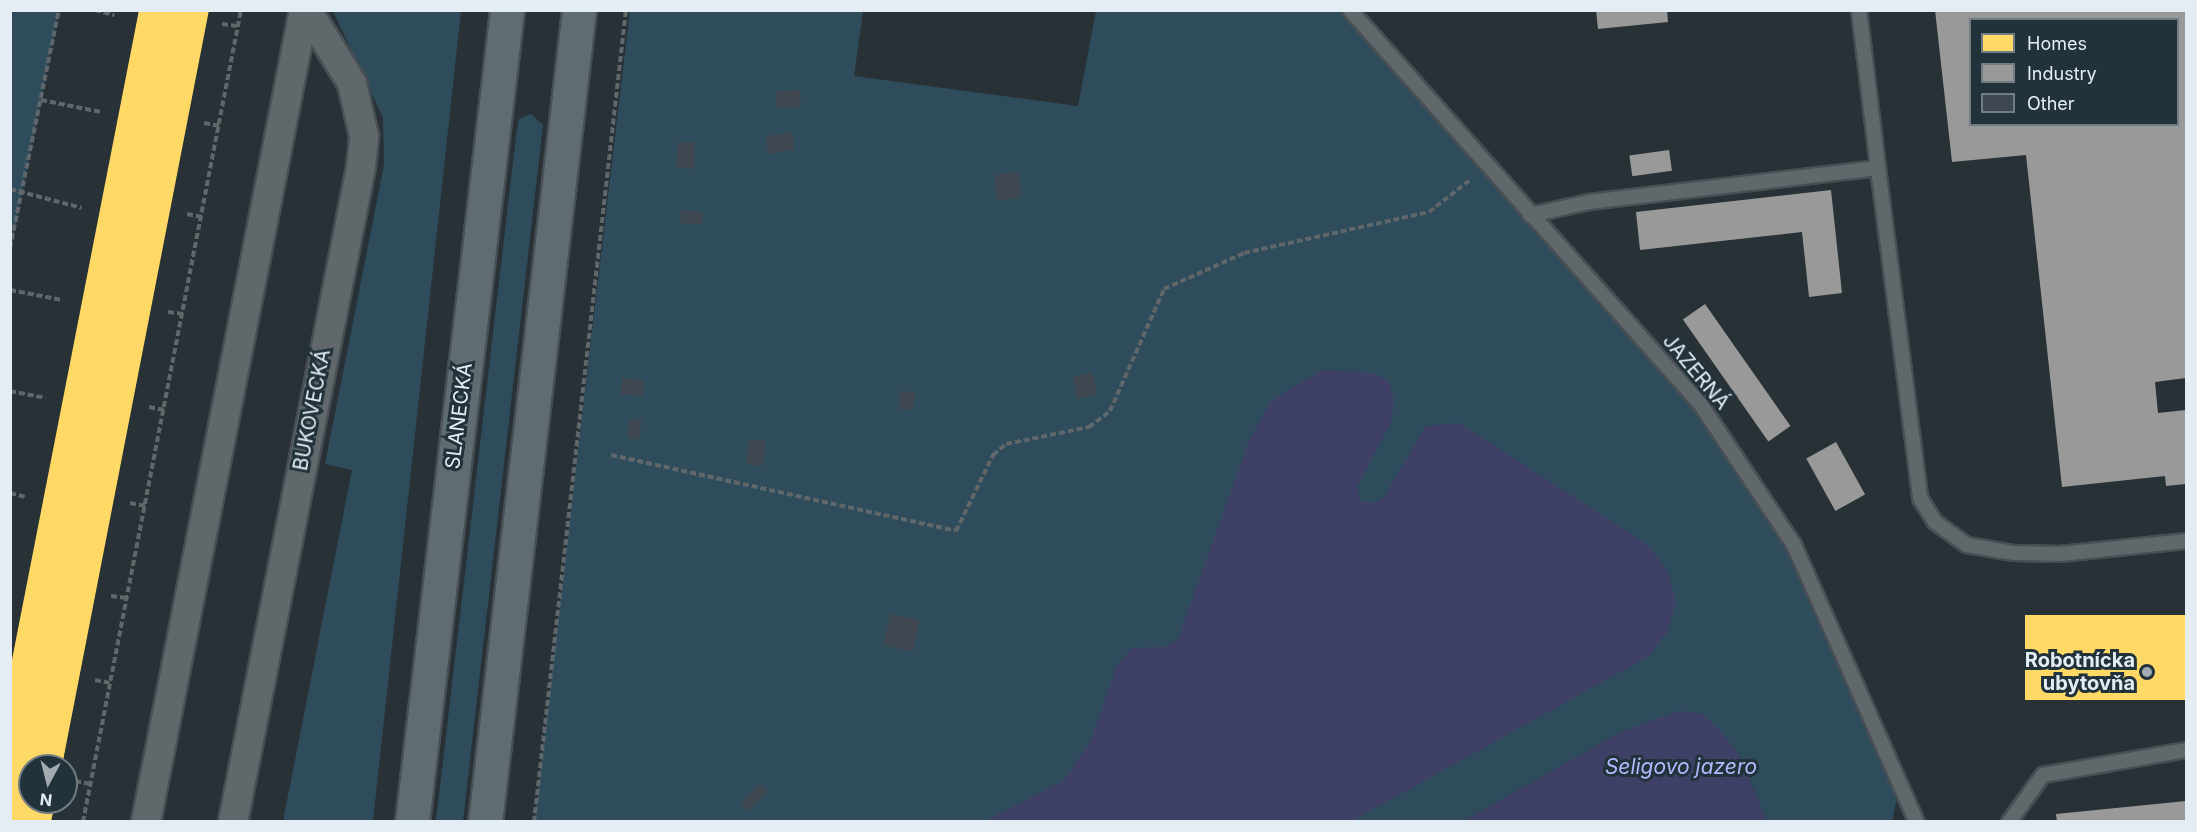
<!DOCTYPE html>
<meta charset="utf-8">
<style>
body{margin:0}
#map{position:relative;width:2197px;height:832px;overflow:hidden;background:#283135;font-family:Inter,sans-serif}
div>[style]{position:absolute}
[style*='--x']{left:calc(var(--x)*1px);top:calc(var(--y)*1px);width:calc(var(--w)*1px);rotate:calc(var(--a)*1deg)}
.green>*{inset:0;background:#2f4c5c}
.water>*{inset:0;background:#3e4165}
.homes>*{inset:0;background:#ffd966;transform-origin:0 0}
.industry>*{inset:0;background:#999;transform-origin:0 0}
.building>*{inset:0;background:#3e474f;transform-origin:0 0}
.path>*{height:4px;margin-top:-2px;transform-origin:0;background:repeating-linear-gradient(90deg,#5f676a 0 6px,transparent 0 9px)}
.roads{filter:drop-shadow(2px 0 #484f54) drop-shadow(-2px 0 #484f54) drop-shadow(0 2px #484f54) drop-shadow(0 -2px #484f54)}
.service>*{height:14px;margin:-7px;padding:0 7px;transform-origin:7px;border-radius:7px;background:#61686c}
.minor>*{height:28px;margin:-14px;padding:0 14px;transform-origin:14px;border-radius:14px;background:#61686c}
.trunk>*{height:33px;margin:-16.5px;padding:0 16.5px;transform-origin:16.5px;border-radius:16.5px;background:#5f6c72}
.dots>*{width:16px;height:16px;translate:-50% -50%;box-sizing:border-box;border:3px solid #22323b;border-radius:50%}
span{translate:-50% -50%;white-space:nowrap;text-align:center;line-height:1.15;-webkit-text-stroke:6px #22323b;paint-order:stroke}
.street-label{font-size:20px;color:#e4edf3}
.poi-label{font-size:20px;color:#e4edf3;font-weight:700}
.right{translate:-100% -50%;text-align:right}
.water-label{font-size:21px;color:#b2b8fc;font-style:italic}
.frame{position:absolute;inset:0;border:12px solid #e4edf3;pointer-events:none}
.legend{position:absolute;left:1969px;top:18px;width:210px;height:108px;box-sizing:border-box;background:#22323b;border:2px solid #707d85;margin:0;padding:8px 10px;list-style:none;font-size:18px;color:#e4edf3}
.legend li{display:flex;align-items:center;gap:12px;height:30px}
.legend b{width:30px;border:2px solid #707d85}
.north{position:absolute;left:18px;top:754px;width:60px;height:60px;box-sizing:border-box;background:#22323b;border:2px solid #707d85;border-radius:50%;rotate:187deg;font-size:16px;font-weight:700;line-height:24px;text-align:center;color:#e4edf3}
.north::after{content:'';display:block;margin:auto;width:21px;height:27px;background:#a2abb0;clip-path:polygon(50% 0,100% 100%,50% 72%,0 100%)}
</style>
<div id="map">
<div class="green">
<div style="clip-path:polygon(11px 10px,59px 11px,11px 249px,10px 11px)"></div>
<div style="clip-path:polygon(630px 10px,863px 11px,854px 76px,1078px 106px,1096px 11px,1350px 11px,1701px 405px,1788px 537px,1901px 781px,1892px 821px,1767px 821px,1739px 755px,1621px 732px,1464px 821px,534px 822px)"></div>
<div style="clip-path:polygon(333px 11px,461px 11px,373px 821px,283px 821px,352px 470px,325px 464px,384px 165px,383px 118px)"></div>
<div style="clip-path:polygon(531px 114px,543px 125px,463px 821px,436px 821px,517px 128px,519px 119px)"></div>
</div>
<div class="water">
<div style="clip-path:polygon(1322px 370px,1373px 373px,1389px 381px,1394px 401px,1391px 422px,1357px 487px,1361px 501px,1375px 503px,1384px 497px,1426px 426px,1459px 423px,1648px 545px,1668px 572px,1676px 603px,1667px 632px,1649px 656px,1352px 821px,985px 821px,1064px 780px,1091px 740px,1117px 666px,1132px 648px,1165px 647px,1178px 639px,1249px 441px,1271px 401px)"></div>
<div style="clip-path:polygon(1679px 711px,1701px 713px,1719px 729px,1739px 755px,1767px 821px,1464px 821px,1621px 732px)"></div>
</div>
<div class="homes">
<div style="clip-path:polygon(139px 10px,209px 10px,62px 766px,30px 766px,30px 802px,55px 802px,51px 822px,10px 822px,10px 670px)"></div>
<div style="left:2186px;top:615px;width:85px;height:161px;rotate:90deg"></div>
</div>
<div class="industry">
<div style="clip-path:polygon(1596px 10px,1667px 10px,1668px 22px,1598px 29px)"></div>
<div style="clip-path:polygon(evenodd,1935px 10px,2186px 10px,2186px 378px,2155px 382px,2158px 413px,2186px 410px,2186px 484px,2166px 486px,2165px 476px,2062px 487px,2026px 155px,1952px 162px,1935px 10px,1970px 20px,2178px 20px,2178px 124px,1970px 124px,1970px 20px)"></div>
<div style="left:1669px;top:150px;width:21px;height:40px;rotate:82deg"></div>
<div style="clip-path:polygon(1831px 190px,1842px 293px,1809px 297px,1802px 232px,1640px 250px,1636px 212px)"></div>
<div style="left:1705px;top:304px;width:149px;height:27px;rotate:55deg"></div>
<div style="left:1836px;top:442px;width:60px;height:34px;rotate:61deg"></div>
<div style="clip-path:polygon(2186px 801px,2186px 822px,2057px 822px,2056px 814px)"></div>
</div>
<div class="building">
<div style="left:800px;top:90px;width:17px;height:24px;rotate:87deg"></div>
<div style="left:792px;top:132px;width:18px;height:27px;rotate:81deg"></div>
<div style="left:678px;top:142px;width:17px;height:26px;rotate:3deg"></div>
<div style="left:1018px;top:172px;width:26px;height:24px;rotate:83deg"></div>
<div style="left:681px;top:210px;width:22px;height:13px;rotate:5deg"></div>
<div style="left:1092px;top:372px;width:23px;height:20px;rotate:77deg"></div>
<div style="left:622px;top:378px;width:22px;height:16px;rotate:5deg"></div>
<div style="left:900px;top:391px;width:15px;height:18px;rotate:4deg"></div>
<div style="left:630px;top:418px;width:12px;height:20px;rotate:9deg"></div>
<div style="left:749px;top:439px;width:17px;height:25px;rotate:7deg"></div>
<div style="left:890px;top:614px;width:30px;height:32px;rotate:12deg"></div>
<div style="left:760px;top:784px;width:11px;height:28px;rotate:45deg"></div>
</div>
<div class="path">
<div style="--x:95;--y:10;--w:20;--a:15"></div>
<div style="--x:222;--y:24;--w:15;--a:8"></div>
<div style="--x:41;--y:100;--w:61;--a:11.3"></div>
<div style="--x:204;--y:123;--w:16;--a:11"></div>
<div style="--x:10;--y:189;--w:74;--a:14.8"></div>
<div style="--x:187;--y:214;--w:16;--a:11"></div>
<div style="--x:10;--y:248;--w:243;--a:-78.4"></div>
<div style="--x:10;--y:290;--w:53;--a:10.9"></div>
<div style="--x:168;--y:312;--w:16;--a:7"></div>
<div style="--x:10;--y:391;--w:36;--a:11"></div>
<div style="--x:149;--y:407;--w:16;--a:11"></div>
<div style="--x:611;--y:455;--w:353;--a:12.4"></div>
<div style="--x:956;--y:531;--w:85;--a:-64"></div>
<div style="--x:993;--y:455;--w:17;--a:-40"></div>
<div style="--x:1006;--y:444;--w:85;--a:-11.6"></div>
<div style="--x:1089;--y:427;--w:26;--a:-37"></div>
<div style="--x:1110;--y:411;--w:133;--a:-66.1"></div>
<div style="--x:1164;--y:289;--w:88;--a:-24.2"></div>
<div style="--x:1244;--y:253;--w:189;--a:-12.5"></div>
<div style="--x:1429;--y:212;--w:52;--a:-38"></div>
<div style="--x:10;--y:493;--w:16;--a:14"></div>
<div style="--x:130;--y:503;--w:16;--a:11"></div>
<div style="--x:111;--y:596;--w:16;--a:7"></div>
<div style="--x:95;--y:680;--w:15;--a:11"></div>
<div style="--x:75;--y:781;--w:15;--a:11"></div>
<div style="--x:83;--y:822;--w:827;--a:-78.99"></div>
<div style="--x:534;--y:822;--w:817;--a:-83.54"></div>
</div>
<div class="roads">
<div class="service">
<div style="--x:1350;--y:10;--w:528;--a:48.38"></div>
<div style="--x:1701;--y:405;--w:168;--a:56.4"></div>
<div style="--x:1794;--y:545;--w:303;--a:66.1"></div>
<div style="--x:1859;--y:10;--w:159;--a:83.1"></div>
<div style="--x:1530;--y:215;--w:60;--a:-12.4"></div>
<div style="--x:1589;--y:202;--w:291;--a:-6.7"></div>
<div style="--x:1878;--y:168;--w:333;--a:82.7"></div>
<div style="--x:1920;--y:498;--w:28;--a:58"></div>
<div style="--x:1935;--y:522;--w:39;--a:36"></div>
<div style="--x:1967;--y:545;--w:48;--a:9.7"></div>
<div style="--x:2014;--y:553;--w:46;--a:1.2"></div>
<div style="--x:2060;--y:554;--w:127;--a:-5.9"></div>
<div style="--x:2009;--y:822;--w:58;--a:-54.1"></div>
<div style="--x:2043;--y:775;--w:145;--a:-9.9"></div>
</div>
<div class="minor">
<div style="--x:146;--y:822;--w:827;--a:-78.99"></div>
<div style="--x:233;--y:822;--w:667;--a:-78.94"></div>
<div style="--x:361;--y:167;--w:31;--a:-84"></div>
<div style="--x:364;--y:136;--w:54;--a:-102.8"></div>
<div style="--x:352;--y:83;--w:86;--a:-121.7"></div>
</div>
<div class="trunk">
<div style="--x:412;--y:822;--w:818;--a:-83.33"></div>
<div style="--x:485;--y:822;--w:817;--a:-83.4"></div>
</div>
</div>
<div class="dots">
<div style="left:2147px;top:672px;background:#a2abb0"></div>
</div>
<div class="street-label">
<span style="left:1696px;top:372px;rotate:50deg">JAZERNÁ</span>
<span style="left:312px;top:410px;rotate:-79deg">BUKOVECKÁ</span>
<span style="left:459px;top:416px;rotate:-83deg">SLANECKÁ</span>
</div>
<div class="poi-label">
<span class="right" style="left:2135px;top:672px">Robotnícka<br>ubytovňa</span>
</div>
<div class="water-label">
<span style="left:1681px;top:767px">Seligovo jazero</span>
</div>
<div class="frame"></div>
<ul class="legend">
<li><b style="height:16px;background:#ffd966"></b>Homes</li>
<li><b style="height:16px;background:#999"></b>Industry</li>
<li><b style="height:16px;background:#3e474f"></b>Other</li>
</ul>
<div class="north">N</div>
</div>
